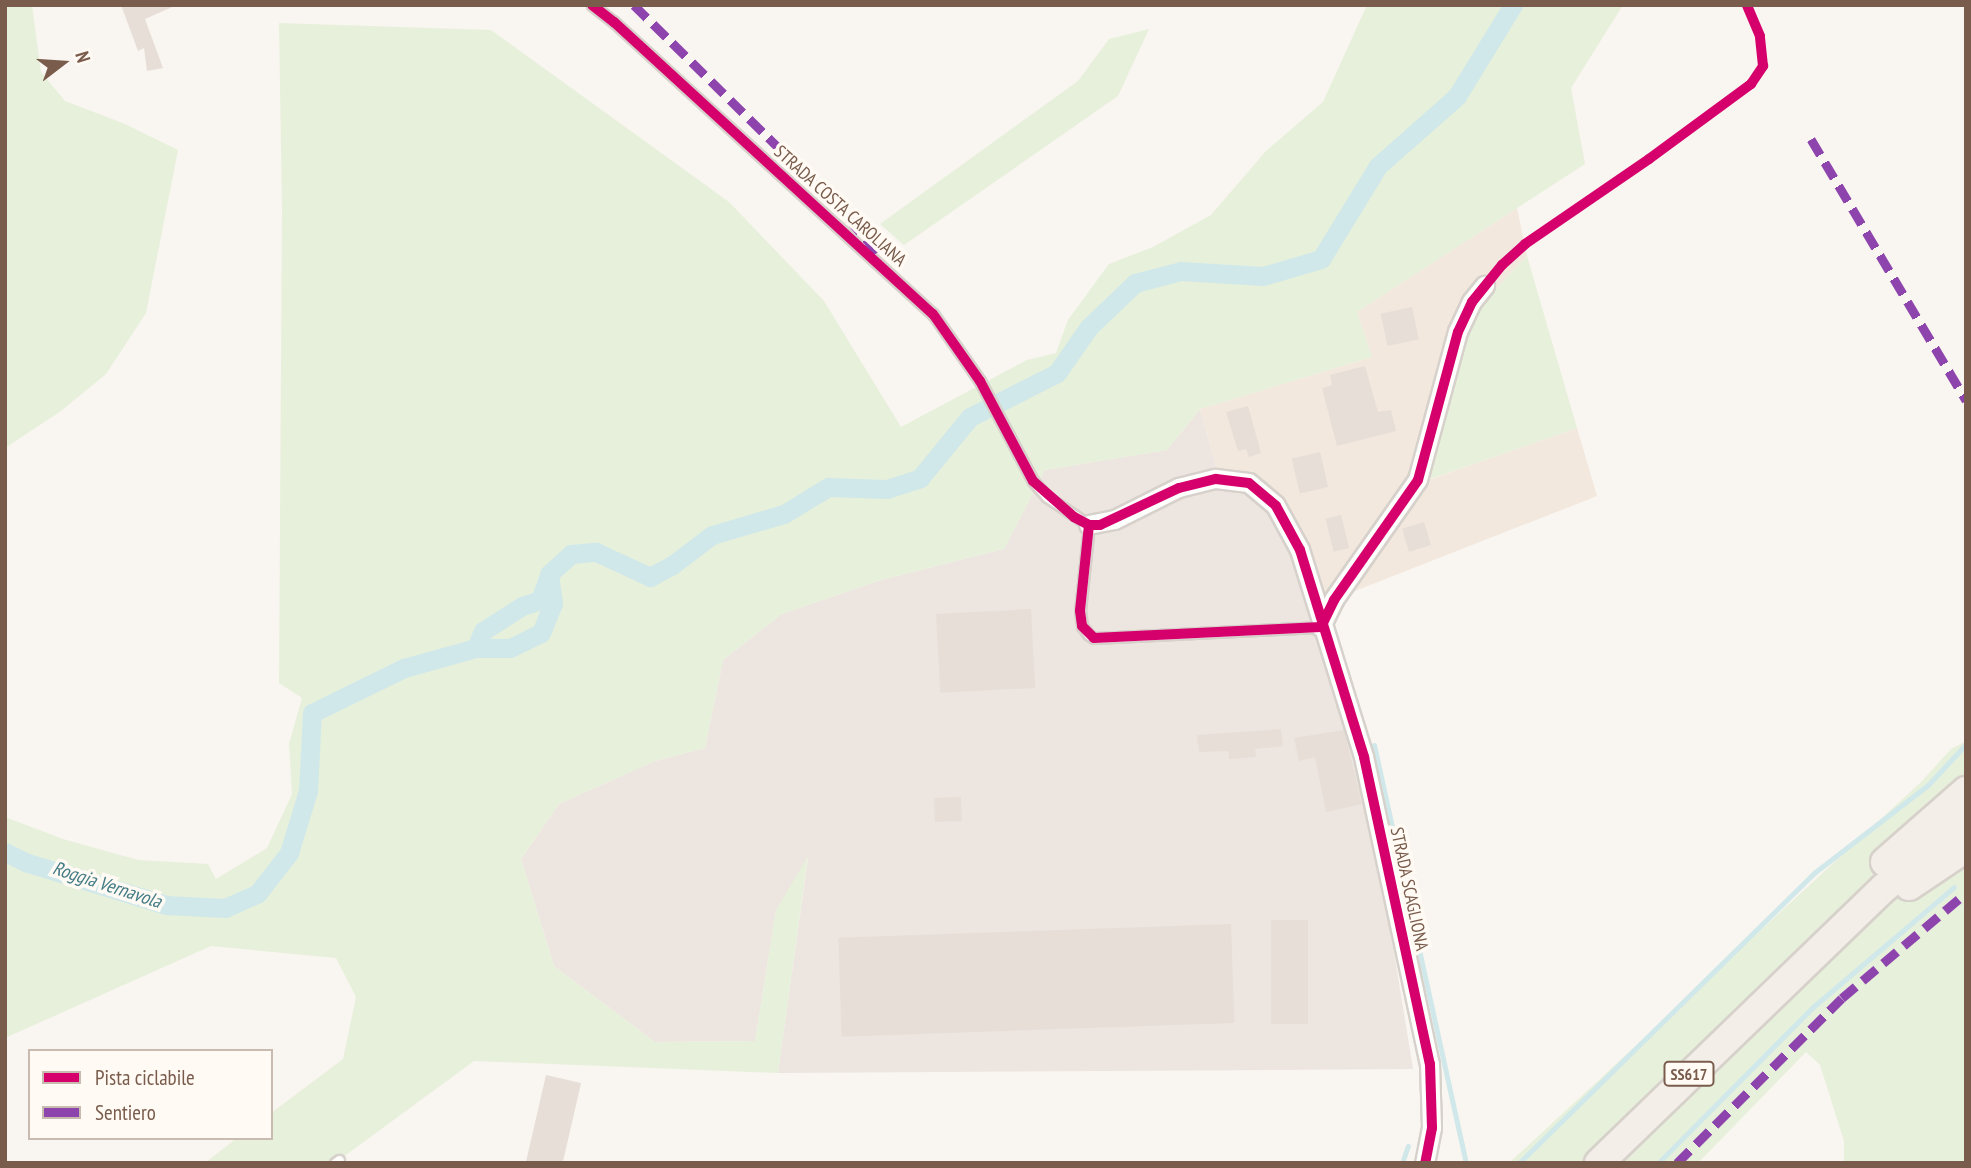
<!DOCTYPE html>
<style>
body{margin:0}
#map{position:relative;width:1971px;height:1168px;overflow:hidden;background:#f9f5f0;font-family:"PT Sans Narrow",sans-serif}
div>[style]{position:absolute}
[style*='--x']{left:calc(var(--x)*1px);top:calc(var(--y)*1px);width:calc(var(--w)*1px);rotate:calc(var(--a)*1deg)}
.residential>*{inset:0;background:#f2e8de}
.industrial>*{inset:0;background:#ede5e0}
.green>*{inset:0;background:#e7f0db}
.stream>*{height:5px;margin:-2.5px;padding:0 2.5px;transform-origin:2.5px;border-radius:2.5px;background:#d0e8ea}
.canal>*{height:19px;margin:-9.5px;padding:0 9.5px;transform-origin:9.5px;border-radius:9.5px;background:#d0e8ea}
.building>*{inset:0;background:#e6ded7;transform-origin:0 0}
.roads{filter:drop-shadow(2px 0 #d7d1cb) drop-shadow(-2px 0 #d7d1cb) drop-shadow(0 2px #d7d1cb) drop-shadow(0 -2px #d7d1cb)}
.service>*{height:9px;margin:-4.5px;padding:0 4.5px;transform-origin:4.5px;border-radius:4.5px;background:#fefefd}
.minor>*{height:18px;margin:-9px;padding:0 9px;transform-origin:9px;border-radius:9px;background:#fefefd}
.primary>*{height:28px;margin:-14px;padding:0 14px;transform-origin:14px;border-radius:14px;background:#f3eee8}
.quiet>*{height:9px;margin-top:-4.5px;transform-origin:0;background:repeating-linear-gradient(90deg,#8e44ad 0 18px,transparent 0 27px)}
.cycleway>*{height:10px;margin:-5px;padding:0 5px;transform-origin:5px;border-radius:5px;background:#d6006c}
span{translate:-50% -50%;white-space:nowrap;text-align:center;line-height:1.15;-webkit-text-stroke:7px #fffaf3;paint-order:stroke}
.shield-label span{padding:2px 5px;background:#fffaf3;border:2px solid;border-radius:5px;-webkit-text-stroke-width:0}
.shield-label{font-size:16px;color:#7a5c4d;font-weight:700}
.street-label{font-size:18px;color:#7a5c4d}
.water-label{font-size:19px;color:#437c86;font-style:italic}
.frame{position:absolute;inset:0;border:7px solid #7a5c4d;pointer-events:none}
.legend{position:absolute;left:28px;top:1049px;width:245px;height:91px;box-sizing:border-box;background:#fffaf3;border:2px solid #cabbb1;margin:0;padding:9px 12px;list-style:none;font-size:21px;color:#7a5c4d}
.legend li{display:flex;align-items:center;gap:14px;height:35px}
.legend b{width:35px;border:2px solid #cabbb1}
.north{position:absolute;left:28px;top:28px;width:70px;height:70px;-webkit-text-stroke:5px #fffaf3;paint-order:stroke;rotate:73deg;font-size:19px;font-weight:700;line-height:28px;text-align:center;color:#7a5c4d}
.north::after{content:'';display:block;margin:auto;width:24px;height:32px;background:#7a5c4d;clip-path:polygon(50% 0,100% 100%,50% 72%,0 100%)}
</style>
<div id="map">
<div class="residential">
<div style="clip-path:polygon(1517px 208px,1527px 256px,1477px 309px,1431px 479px,1577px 428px,1597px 496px,1337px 598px,1321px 622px,1219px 478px,1200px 409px,1372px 357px,1357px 312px)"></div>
</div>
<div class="industrial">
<div style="clip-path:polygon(1200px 409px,1219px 478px,1275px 503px,1360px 742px,1413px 1069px,778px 1073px,808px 858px,776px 911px,755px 1041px,655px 1042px,554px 966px,521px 859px,559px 804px,655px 761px,705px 748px,723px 660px,782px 614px,881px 580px,1004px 549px,1045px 470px,1167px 450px)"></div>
</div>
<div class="green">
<div style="clip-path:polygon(5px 5px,32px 5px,41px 72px,65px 101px,125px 124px,178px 150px,146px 313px,106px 374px,61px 411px,5px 448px)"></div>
<div style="clip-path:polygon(1367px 5px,1623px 5px,1571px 88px,1585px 164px,1357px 312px,1372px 357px,1200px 409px,1167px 450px,1045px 470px,1004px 549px,881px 580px,782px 614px,723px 660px,705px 748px,655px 761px,559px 804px,521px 859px,554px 966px,655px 1042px,755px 1041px,776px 910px,808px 856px,778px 1073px,474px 1061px,335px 1163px,205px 1163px,237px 1138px,271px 1138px,271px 1113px,343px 1059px,356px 997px,336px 958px,211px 946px,5px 1038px,5px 817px,63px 839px,138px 860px,208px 864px,216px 879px,267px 848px,292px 794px,289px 744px,302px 698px,279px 683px,282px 209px,279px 23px,491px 30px,729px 202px,824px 301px,901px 427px,1027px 360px,1056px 353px,1068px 320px,1109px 264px,1153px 247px,1211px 215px,1266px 151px,1323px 102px)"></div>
<div style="clip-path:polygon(1149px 29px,1118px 96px,904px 245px,880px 224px,1078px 81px,1109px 39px)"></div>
<div style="clip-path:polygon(1527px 256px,1577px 428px,1430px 479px,1461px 351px,1477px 309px)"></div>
<div style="clip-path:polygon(1966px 741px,1966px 1163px,1844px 1163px,1844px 1141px,1820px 1065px,1806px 1052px,1698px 1163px,1509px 1163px,1922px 781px,1951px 749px)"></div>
</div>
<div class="stream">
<div style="--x:1374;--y:745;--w:428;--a:77.6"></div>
<div style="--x:1402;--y:1163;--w:18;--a:-71"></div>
<div style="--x:1519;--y:1163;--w:414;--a:-44.5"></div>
<div style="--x:1814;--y:873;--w:144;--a:-37.7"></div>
<div style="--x:1928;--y:785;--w:56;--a:-47.2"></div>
<div style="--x:1658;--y:1163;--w:220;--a:-45.2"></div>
<div style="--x:1813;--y:1007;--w:185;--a:-40.4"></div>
</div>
<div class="canal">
<div style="--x:476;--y:648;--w:18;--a:-68"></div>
<div style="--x:483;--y:631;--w:46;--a:-32.7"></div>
<div style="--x:522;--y:606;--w:19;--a:-18"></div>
<div style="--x:540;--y:600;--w:23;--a:-70"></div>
<div style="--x:5;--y:852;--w:25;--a:26"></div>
<div style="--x:28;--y:863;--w:144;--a:16.9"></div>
<div style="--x:166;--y:905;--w:59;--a:2.9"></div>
<div style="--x:225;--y:908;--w:36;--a:-24"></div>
<div style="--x:258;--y:893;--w:51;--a:-52.2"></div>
<div style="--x:289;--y:853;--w:65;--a:-73"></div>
<div style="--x:308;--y:791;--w:78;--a:-87.1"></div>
<div style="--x:312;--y:713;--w:102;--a:-26.1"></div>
<div style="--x:404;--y:668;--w:75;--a:-15.5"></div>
<div style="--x:476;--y:648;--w:34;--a:0"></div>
<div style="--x:510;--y:648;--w:34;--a:-26"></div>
<div style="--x:541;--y:633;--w:32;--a:-68"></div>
<div style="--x:553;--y:603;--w:29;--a:-98"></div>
<div style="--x:549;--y:574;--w:30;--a:-42"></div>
<div style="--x:571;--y:554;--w:25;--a:-5"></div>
<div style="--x:596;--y:552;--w:60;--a:24.8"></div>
<div style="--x:650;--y:577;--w:24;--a:-28"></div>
<div style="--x:671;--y:566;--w:51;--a:-37.1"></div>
<div style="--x:712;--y:535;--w:75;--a:-16.3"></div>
<div style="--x:784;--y:514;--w:52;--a:-31.5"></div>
<div style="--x:828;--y:487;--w:59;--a:1.9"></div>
<div style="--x:887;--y:489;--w:35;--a:-18"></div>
<div style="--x:920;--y:478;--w:79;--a:-50.7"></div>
<div style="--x:970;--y:417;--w:97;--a:-26.8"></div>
<div style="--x:1057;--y:373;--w:56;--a:-55.2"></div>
<div style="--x:1089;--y:327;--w:64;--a:-43.7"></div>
<div style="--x:1135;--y:283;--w:48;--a:-14.6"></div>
<div style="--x:1181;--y:271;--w:82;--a:3.5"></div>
<div style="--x:1263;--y:276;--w:60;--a:-16.3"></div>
<div style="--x:1321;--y:259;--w:109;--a:-58.5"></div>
<div style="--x:1378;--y:166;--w:106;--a:-41.5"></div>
<div style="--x:1457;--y:96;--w:107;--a:-58.4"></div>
</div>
<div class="building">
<div style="clip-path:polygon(121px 5px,177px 5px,145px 19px,163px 68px,147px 71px,144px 48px,138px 51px)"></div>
<div style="left:1412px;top:307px;width:33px;height:32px;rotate:78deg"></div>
<div style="clip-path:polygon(1365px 366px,1378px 412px,1391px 410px,1396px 431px,1337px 446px,1322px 388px,1332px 385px,1330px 375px)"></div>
<div style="clip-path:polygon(1248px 406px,1261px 453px,1249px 457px,1246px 449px,1238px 451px,1226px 412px)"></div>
<div style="left:1320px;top:452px;width:36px;height:29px;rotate:77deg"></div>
<div style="left:1341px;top:515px;width:34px;height:16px;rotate:76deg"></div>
<div style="left:1424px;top:522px;width:24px;height:23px;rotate:73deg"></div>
<div style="left:1031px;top:609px;width:79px;height:95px;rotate:87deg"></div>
<div style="clip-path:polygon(1281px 729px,1283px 746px,1255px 749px,1256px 757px,1229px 759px,1229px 751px,1199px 752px,1197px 735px)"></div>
<div style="clip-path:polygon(1344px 730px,1362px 804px,1326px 812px,1315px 757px,1299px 761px,1294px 738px)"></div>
<div style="left:961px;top:797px;width:24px;height:27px;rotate:88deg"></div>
<div style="left:1271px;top:920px;width:37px;height:104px"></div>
<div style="left:1231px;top:924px;width:99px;height:393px;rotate:88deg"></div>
<div style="left:546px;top:1075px;width:36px;height:90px;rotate:13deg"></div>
</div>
<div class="roads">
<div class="service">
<div style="--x:592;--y:5;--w:28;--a:38"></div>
<div style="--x:614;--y:22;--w:432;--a:42.5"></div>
<div style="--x:933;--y:314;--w:82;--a:55"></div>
<div style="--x:980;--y:381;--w:113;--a:62.1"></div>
<div style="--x:1033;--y:481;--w:21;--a:49"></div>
<div style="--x:1047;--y:497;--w:50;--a:33.7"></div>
<div style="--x:1089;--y:525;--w:86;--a:96"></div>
<div style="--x:1080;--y:611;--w:15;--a:82"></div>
<div style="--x:1082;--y:626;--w:11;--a:52"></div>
<div style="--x:1089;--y:635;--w:6;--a:31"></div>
<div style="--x:1094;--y:638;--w:227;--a:-2.8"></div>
<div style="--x:335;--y:1163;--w:5;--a:-37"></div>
</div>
<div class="minor">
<div style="--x:1089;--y:525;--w:26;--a:-11"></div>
<div style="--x:1115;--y:520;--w:72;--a:-26.6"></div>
<div style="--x:1179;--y:488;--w:38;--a:-14"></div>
<div style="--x:1216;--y:479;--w:33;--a:7"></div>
<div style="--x:1249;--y:483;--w:35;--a:40"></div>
<div style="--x:1276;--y:506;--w:50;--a:61.4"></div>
<div style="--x:1300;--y:550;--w:217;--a:72.8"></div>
<div style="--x:1364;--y:757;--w:314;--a:77.9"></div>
<div style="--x:1430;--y:1064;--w:64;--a:88.2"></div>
<div style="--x:1432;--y:1128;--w:36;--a:101"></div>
<div style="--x:1321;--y:627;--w:30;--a:-64"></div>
<div style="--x:1334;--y:600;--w:146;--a:-55"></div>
<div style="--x:1418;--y:480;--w:153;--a:-74.9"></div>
<div style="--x:1458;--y:332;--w:33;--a:-65"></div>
<div style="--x:1472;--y:302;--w:21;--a:-51"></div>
</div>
<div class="primary">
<div style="--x:1885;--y:862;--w:108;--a:-41.2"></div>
<div style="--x:1909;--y:886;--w:69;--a:-33.7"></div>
<div style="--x:1599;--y:1163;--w:396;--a:-44"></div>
<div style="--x:1884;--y:888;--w:107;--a:-40.1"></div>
</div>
</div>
<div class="quiet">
<div style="--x:634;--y:5;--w:275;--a:44.6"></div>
<div style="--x:830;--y:198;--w:59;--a:48.4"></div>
<div style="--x:869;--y:242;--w:13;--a:58"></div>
<div style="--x:1811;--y:139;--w:304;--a:59.3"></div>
<div style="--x:1677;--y:1163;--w:233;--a:-45"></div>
<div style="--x:1842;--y:998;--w:162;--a:-40.3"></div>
</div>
<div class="cycleway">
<div style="--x:592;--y:5;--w:28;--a:38"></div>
<div style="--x:614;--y:22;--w:432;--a:42.5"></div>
<div style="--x:933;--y:314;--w:82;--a:55"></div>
<div style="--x:980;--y:381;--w:113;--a:62.1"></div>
<div style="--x:1033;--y:481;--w:55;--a:41.3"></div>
<div style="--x:1074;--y:517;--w:17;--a:28"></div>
<div style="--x:1089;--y:525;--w:11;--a:0"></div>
<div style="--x:1100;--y:525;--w:87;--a:-25.1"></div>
<div style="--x:1179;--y:488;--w:38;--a:-14"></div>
<div style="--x:1216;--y:479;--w:33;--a:7"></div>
<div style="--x:1249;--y:483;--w:35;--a:40"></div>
<div style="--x:1276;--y:506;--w:50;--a:61.4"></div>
<div style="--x:1300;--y:550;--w:217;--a:72.8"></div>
<div style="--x:1364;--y:757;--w:314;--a:77.9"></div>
<div style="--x:1430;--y:1064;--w:64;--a:88.2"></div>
<div style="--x:1432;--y:1128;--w:36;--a:101"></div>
<div style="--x:1089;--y:525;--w:86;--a:96"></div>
<div style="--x:1080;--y:611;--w:15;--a:82"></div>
<div style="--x:1082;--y:626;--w:17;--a:45"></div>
<div style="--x:1094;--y:638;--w:227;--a:-2.8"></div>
<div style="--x:1321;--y:627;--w:30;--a:-64"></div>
<div style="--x:1334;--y:600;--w:146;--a:-55"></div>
<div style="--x:1418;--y:480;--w:153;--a:-74.9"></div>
<div style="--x:1458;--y:332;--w:33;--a:-65"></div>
<div style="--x:1472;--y:302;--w:48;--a:-51"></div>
<div style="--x:1502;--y:265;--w:31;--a:-42"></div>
<div style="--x:1525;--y:244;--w:150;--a:-34.4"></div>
<div style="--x:1649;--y:159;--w:127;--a:-36.3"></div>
<div style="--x:1751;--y:84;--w:22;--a:-56"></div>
<div style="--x:1763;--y:66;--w:30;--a:-96"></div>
<div style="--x:1760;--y:36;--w:34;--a:-113"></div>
</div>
<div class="shield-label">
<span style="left:1689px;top:1074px">SS617</span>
</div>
<div class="street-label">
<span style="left:840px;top:206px;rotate:42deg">STRADA COSTA CAROLIANA</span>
<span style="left:1409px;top:889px;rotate:78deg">STRADA SCAGLIONA</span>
</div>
<div class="water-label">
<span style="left:107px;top:885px;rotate:18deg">Roggia Vernavola</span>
</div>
<div class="frame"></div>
<ul class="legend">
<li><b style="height:9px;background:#d6006c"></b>Pista ciclabile</li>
<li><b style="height:9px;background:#8e44ad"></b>Sentiero</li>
</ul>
<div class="north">N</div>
</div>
